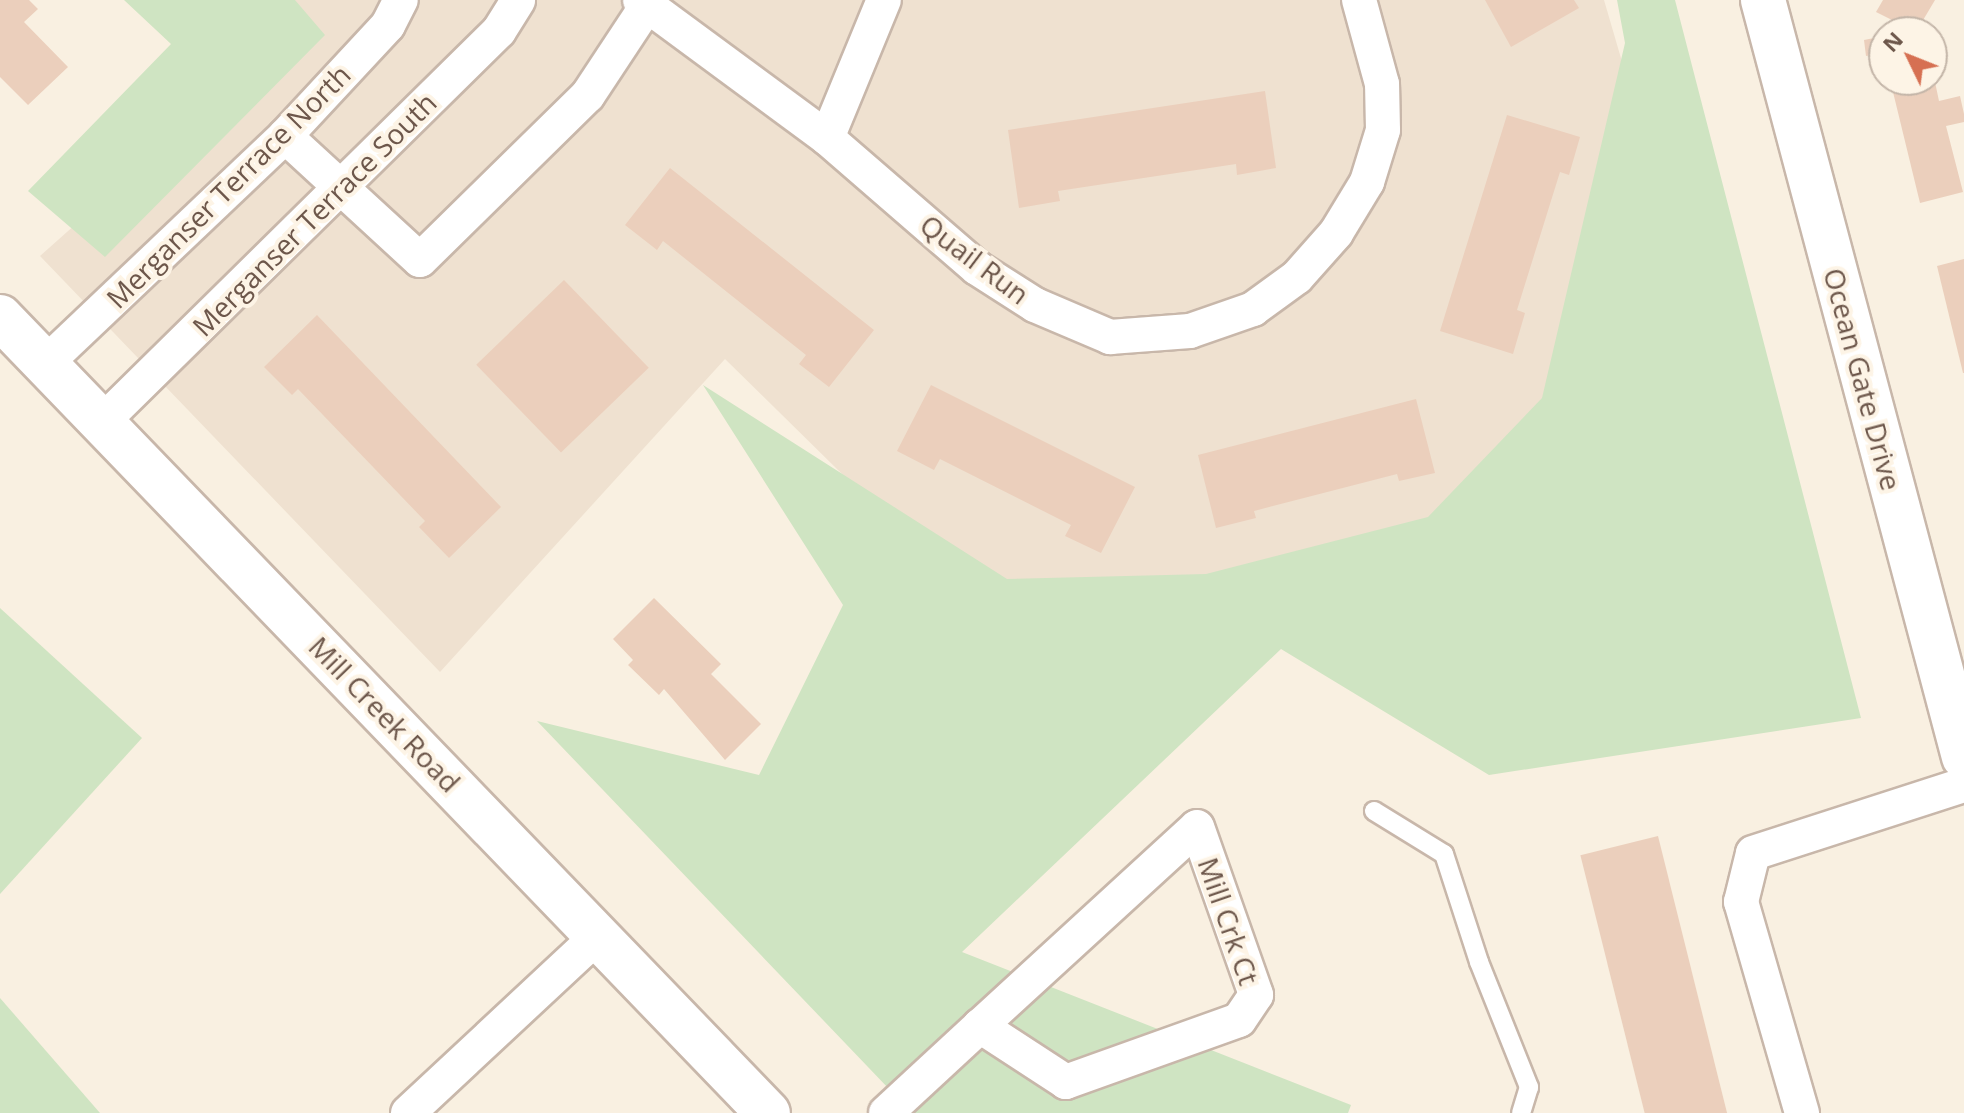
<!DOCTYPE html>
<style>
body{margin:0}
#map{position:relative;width:1964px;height:1113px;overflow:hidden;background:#f9f0e1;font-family:"Open Sans",sans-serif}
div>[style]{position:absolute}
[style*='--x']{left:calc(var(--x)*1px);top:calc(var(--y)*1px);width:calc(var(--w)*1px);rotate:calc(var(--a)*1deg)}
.residential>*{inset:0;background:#efe1d0}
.green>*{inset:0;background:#cfe4c2}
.building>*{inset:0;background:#ebcfbc;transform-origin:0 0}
.roads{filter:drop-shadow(2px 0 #c8b7aa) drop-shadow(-2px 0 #c8b7aa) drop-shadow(0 2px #c8b7aa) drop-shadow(0 -2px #c8b7aa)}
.lane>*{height:18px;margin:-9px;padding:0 9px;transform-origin:9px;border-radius:9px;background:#fff}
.street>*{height:34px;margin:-17px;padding:0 17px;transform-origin:17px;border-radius:17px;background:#fff}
.secondary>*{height:44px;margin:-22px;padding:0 22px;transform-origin:22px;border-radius:22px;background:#fff}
span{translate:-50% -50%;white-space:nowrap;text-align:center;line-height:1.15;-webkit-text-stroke:8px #fdf4e6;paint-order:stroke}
.street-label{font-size:28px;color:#6d574b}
.north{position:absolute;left:1868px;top:16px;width:80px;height:80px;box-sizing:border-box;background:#fdf4e6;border:2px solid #c3b5a8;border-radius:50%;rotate:313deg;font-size:22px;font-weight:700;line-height:32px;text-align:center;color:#6d574b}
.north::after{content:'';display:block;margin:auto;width:28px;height:36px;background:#d67052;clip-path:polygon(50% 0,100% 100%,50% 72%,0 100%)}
</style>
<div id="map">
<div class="residential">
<div style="clip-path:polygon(236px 0,1604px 0,1658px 185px,1517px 530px,1013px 642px,725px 359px,440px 672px,40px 256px,276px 46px)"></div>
</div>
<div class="green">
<div style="clip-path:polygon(124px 0,295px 0,325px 35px,105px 257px,28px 191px,171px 44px)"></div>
<div style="clip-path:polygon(1617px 0,1675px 0,1861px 718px,1489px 775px,1281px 649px,962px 952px,1351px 1105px,1348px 1113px,912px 1113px,537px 721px,759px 775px,843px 605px,703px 385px,1007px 579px,1206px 574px,1428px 517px,1542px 398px,1625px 43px)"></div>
<div style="clip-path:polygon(0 608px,142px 738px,0 894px)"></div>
<div style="clip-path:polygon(0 998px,100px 1113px,0 1113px)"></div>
</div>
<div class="building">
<div style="clip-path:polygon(0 0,29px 0,38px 9px,24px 22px,68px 67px,28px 105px,0 77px)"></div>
<div style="clip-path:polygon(1485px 0,1574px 0,1579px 8px,1511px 47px)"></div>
<div style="clip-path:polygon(1883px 0,1935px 0,1916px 32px,1876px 12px)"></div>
<div style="clip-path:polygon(1884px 36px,1884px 52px,1866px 56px,1864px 40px)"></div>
<div style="clip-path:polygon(1935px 82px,1939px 101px,1960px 96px,1964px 114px,1964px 122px,1946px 126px,1963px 192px,1920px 203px,1893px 92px)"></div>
<div style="clip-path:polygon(1265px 91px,1276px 168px,1237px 175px,1236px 164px,1058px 191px,1060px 201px,1019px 208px,1008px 130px)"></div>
<div style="clip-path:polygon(1507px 115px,1580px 137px,1569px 175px,1560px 172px,1517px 310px,1525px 313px,1513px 354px,1440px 331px)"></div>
<div style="clip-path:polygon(670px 168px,874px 330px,829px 387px,799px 364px,806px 355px,663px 241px,657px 250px,625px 225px)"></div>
<div style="clip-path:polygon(1964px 259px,1964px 373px,1963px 373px,1937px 266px)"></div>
<div style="left:564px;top:280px;width:122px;height:122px;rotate:46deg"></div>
<div style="clip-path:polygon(317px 315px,501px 507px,449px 558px,419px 527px,425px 521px,298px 389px,292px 395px,264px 367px)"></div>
<div style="clip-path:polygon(931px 385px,1135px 487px,1101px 553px,1065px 536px,1071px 525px,940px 459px,934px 470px,897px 451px)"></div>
<div style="clip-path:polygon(1416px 399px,1435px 473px,1399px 481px,1397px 474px,1254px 511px,1256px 518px,1216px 528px,1198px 455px)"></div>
<div style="clip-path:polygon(654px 598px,721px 664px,711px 674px,761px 724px,725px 760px,664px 689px,659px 695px,628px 665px,633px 660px,613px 639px)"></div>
<div style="left:1658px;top:836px;width:286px;height:80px;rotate:76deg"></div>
</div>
<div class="roads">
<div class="lane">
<div style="--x:1374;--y:811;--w:82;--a:31.6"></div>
<div style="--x:1444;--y:854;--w:114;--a:72"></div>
<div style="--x:1479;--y:962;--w:135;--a:68.2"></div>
<div style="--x:1529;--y:1087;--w:27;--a:107"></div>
</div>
<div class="street">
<div style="--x:640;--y:0;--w:232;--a:36.4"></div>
<div style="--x:827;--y:138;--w:198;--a:40.9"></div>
<div style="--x:977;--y:268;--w:69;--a:32.5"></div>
<div style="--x:1035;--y:305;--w:82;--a:23.1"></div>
<div style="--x:1110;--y:337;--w:80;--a:-4.3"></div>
<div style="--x:1190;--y:331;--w:67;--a:-19.2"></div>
<div style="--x:1253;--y:309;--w:54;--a:-36"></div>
<div style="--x:1297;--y:277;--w:59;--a:-48.4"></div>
<div style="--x:1336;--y:233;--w:60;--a:-58.7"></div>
<div style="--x:1367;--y:182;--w:54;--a:-72.9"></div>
<div style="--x:1383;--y:130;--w:46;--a:-91.2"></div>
<div style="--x:1382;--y:84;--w:87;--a:-105.3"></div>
<div style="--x:285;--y:136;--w:183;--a:42.6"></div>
<div style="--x:420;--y:260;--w:235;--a:-44.5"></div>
<div style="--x:588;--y:95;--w:109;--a:-56.6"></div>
<div style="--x:827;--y:138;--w:149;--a:-67.6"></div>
<div style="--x:45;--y:364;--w:331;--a:-43.5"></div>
<div style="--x:285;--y:136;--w:151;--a:-47.1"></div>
<div style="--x:388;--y:25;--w:28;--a:-63"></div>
<div style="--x:102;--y:422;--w:557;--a:-44.56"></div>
<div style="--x:499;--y:31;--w:36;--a:-58"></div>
<div style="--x:408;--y:1113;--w:261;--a:-43"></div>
<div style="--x:886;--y:1113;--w:128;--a:-42.8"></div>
<div style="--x:980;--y:1026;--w:294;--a:-42.5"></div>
<div style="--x:1197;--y:827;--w:178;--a:70.6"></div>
<div style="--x:1256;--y:995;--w:30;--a:124"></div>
<div style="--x:1239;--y:1020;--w:184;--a:160.3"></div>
<div style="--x:1066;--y:1082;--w:103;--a:-146.9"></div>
<div style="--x:1802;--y:1113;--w:220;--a:-106.1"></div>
<div style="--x:1741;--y:902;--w:50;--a:-76.2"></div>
<div style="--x:1753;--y:853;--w:222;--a:-17.9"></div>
</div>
<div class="secondary">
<div style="--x:1763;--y:0;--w:783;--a:75.13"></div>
<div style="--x:0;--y:317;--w:1106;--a:46.03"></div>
</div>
</div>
<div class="street-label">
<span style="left:228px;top:186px;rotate:-45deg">Merganser Terrace North</span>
<span style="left:314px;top:214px;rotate:-45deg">Merganser Terrace South</span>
<span style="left:975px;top:259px;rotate:37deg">Quail Run</span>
<span style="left:1863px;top:379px;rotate:75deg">Ocean Gate Drive</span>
<span style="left:385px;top:714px;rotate:46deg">Mill Creek Road</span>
<span style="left:1229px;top:921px;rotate:71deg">Mill Crk Ct</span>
</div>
<div class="north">N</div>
</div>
